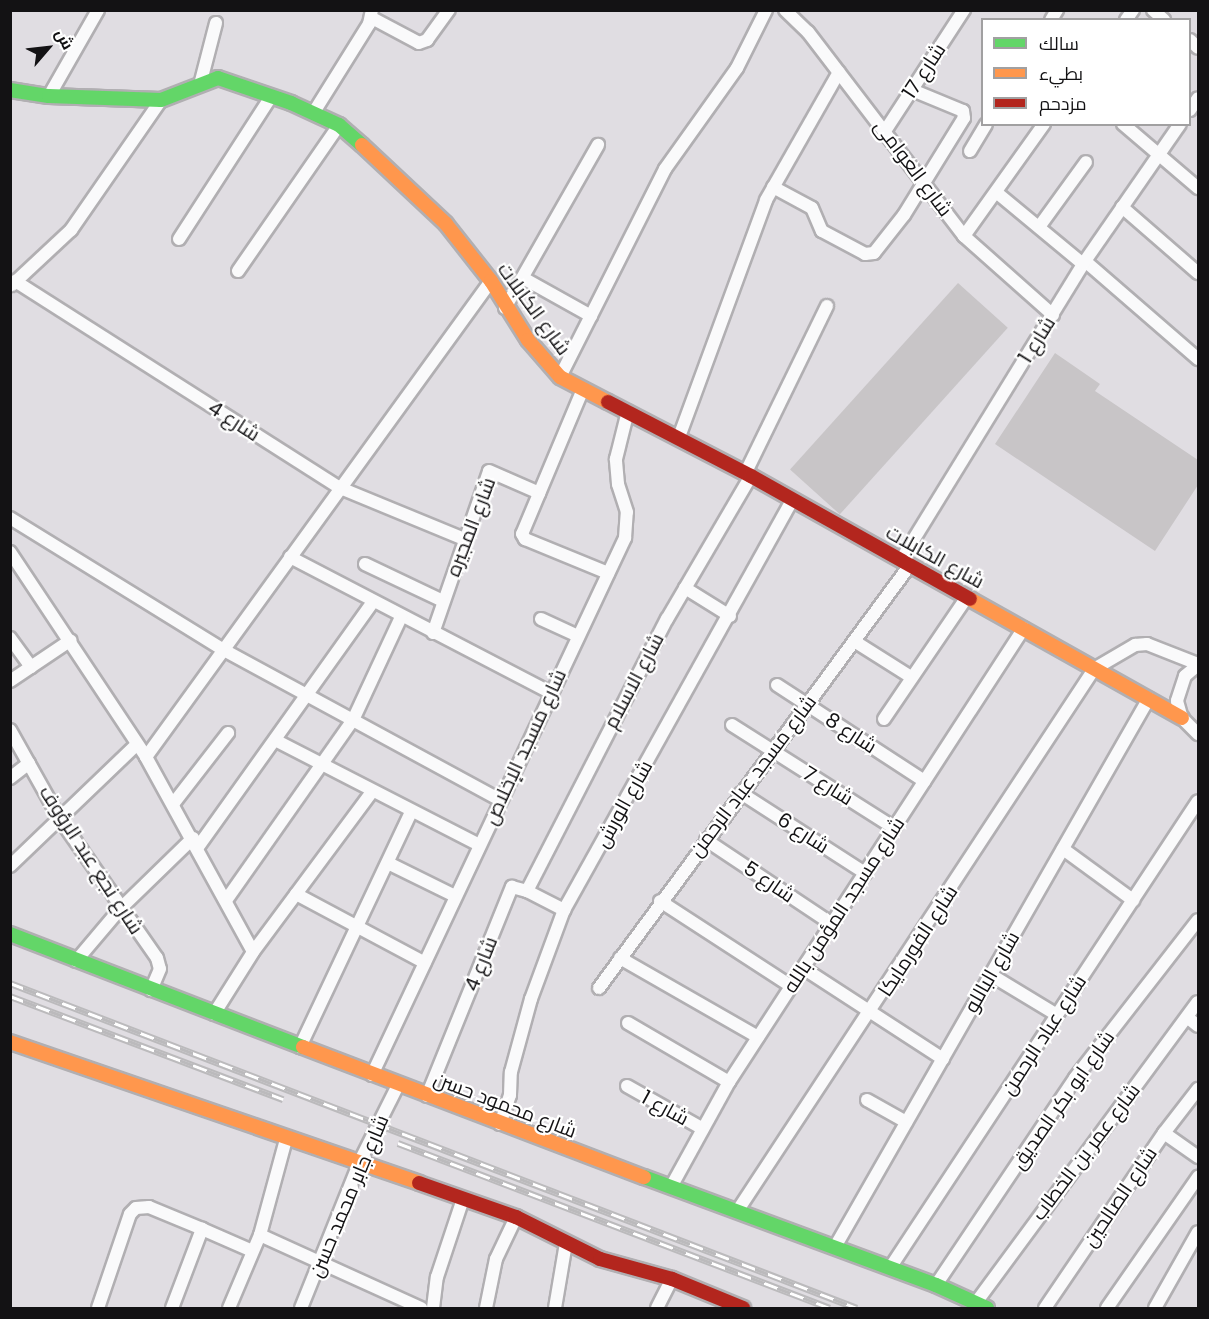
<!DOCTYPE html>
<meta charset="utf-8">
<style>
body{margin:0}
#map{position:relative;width:1209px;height:1319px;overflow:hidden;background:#e0dde2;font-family:Poppins,Cairo,sans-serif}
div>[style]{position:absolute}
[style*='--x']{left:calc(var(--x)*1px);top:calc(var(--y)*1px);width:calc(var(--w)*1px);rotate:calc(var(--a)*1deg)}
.building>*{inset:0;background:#c8c5c7;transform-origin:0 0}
.roads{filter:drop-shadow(2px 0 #b1afb2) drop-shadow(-2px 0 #b1afb2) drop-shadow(0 2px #b1afb2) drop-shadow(0 -2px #b1afb2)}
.street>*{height:12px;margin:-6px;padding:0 6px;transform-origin:6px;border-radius:6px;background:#fafafb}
.fast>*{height:14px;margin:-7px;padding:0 7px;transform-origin:7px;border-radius:7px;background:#63d668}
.slow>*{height:14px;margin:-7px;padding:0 7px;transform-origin:7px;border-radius:7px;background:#ff974d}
.jam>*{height:14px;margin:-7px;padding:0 7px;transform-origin:7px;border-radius:7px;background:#b3261e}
.rail>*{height:7px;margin-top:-3.5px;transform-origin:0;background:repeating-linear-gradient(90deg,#fff 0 14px,#bbbabc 0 28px);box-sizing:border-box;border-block:2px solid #bbbabc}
span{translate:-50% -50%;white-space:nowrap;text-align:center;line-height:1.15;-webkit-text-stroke:4.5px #fff;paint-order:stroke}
.street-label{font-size:20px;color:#131214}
.frame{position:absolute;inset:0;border:12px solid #131214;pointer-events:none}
.legend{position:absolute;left:981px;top:18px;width:210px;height:108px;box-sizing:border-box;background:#fff;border:2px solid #a1a0a1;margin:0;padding:8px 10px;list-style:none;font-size:18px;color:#131214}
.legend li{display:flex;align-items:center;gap:12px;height:30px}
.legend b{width:30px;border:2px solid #a1a0a1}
.north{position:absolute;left:18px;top:18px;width:60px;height:60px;-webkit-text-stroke:4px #fff;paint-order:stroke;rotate:62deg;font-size:16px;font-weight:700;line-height:24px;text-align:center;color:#131214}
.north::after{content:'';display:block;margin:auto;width:21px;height:27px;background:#131214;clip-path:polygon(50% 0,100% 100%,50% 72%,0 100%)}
</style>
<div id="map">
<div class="building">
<div style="left:958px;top:283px;width:67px;height:251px;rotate:42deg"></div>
<div style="clip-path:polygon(1055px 353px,1100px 384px,1095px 391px,1198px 460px,1198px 485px,1155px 551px,995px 444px)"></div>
</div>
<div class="roads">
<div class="street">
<div style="--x:785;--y:10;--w:32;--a:44"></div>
<div style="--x:808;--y:32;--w:257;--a:52.6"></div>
<div style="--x:964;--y:236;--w:119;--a:41.6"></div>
<div style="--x:1153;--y:10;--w:15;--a:42"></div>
<div style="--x:372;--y:18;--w:53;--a:28"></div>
<div style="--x:419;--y:43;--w:9;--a:-21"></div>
<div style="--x:427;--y:40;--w:37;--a:-54"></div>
<div style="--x:1051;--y:20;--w:12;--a:-59"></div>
<div style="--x:1126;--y:20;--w:12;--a:-55"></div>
<div style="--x:1190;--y:40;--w:11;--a:45"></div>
<div style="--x:201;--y:81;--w:60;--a:-75.5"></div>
<div style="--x:49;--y:96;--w:99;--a:-60.3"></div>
<div style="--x:1190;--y:110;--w:14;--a:-56"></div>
<div style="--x:314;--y:112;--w:104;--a:-58"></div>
<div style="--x:369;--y:24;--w:14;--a:-78"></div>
<div style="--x:1123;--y:124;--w:99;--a:40.5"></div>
<div style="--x:885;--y:131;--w:145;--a:-56.9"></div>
<div style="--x:970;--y:151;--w:31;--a:-59"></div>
<div style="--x:773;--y:187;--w:44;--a:28.3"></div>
<div style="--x:812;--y:208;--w:25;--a:67"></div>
<div style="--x:822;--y:231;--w:49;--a:28.1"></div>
<div style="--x:865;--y:254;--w:9;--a:-6"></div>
<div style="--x:874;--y:253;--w:48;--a:-51.7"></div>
<div style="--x:904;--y:215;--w:114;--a:-58.3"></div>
<div style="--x:964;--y:118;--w:7;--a:-98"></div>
<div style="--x:963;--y:111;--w:55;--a:-157.6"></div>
<div style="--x:996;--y:192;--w:113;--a:39.6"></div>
<div style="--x:1122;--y:207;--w:101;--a:41"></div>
<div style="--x:1039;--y:227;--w:80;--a:-54.1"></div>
<div style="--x:964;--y:236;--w:138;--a:-54.5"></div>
<div style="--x:179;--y:239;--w:169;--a:-57.1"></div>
<div style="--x:1085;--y:261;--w:150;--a:40.9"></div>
<div style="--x:238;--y:271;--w:178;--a:-55.3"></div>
<div style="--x:523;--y:278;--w:78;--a:29.2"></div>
<div style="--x:15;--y:281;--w:383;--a:32.5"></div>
<div style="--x:338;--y:487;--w:136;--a:22.4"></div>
<div style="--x:12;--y:285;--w:81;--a:-43"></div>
<div style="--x:71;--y:230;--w:158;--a:-55.3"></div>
<div style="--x:505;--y:308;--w:188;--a:-60.3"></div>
<div style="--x:560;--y:377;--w:233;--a:-63.2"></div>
<div style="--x:665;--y:169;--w:124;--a:-54.5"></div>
<div style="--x:737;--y:68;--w:65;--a:-63.4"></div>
<div style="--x:583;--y:389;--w:157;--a:112.8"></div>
<div style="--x:522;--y:534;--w:6;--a:59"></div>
<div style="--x:525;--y:539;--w:90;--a:22.3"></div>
<div style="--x:679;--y:437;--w:252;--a:-69.8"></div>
<div style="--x:766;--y:200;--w:147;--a:-60.3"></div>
<div style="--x:745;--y:474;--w:187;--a:-64"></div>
<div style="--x:10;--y:518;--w:249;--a:31.7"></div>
<div style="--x:222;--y:649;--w:316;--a:28.5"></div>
<div style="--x:10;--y:552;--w:246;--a:56.4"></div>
<div style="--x:146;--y:757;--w:222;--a:61.2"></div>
<div style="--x:290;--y:557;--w:294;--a:27.5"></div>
<div style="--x:901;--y:560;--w:347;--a:-58.4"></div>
<div style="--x:1083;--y:264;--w:170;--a:-55.3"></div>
<div style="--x:365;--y:564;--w:86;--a:25.4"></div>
<div style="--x:685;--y:588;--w:53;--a:31.9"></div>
<div style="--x:541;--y:619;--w:41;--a:24.7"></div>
<div style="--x:433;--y:633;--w:171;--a:-70.9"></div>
<div style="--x:489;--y:471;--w:55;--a:23.7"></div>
<div style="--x:10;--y:638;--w:36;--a:54"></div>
<div style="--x:854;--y:641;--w:67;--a:32.3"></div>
<div style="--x:1198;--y:665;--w:17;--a:140"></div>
<div style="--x:1185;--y:676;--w:26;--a:108"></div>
<div style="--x:1177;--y:701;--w:18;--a:74"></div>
<div style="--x:1182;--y:718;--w:23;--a:45"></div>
<div style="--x:10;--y:681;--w:73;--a:-33.9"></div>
<div style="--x:777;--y:685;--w:176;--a:33.1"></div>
<div style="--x:884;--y:719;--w:148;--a:-55.8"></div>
<div style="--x:732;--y:725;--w:192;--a:32.4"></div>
<div style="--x:10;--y:730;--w:102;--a:60.7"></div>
<div style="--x:60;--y:819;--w:169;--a:55.1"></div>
<div style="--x:157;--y:958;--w:11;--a:75"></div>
<div style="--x:160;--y:969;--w:23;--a:113"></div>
<div style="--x:275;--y:740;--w:229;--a:27.2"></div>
<div style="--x:146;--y:757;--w:588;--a:-54.07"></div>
<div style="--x:10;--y:778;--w:24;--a:-38"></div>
<div style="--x:741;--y:793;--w:148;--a:32.8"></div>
<div style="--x:173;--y:804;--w:90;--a:-52.2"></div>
<div style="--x:706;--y:840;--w:151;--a:33.7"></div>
<div style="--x:198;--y:847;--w:301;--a:-54.5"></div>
<div style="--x:1063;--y:849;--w:87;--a:36.1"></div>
<div style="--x:388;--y:863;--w:75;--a:26.2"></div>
<div style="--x:10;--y:866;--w:176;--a:-43.8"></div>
<div style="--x:527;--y:891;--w:306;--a:-62.8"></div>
<div style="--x:667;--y:619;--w:166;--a:-59.6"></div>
<div style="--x:296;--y:894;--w:146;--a:28.1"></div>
<div style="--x:227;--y:899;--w:219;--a:-54.9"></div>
<div style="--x:353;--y:720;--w:114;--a:-65"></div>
<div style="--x:660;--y:901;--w:156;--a:33"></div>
<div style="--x:620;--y:958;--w:159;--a:29.8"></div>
<div style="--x:76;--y:961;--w:68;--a:-49.8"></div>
<div style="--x:120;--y:909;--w:102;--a:-44.2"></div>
<div style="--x:803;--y:968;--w:167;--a:33"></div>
<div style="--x:991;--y:975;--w:77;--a:31.2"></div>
<div style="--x:599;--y:988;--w:525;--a:-53.68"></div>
<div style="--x:214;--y:1014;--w:73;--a:-57.8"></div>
<div style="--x:253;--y:952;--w:198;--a:-53.4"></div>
<div style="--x:1187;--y:1017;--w:14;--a:39"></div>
<div style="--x:628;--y:1023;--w:117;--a:30.3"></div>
<div style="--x:300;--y:1047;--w:260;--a:-64.7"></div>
<div style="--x:372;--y:1075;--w:594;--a:-64.77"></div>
<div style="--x:625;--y:538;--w:26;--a:-86"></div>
<div style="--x:627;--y:512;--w:29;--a:-108"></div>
<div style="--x:618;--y:484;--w:25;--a:-95"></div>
<div style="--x:616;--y:459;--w:49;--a:-76"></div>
<div style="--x:627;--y:1086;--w:87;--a:29.5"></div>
<div style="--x:427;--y:1096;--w:226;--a:-67.9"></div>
<div style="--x:512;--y:887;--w:16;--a:15"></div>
<div style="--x:527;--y:891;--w:42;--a:27.2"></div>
<div style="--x:867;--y:1100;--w:45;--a:29.4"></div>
<div style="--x:500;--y:1124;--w:31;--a:-71"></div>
<div style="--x:510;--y:1095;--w:23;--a:-88"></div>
<div style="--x:511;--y:1072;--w:76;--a:-74.7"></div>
<div style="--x:531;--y:999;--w:95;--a:-69.7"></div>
<div style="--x:564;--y:910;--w:469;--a:-60.9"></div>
<div style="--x:1164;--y:1133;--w:42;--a:35.2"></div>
<div style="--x:671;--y:1187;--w:120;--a:-61.1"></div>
<div style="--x:729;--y:1082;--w:541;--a:-56.99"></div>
<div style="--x:738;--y:1210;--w:648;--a:-56.65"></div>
<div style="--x:1094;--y:669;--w:48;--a:-30.3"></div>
<div style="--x:1135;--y:645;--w:12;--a:-5"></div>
<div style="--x:1147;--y:644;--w:55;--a:21.4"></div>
<div style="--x:260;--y:1235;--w:177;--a:24.4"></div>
<div style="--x:835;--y:1247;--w:632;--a:-60.23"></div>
<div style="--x:890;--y:1268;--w:559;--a:-56.59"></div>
<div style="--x:936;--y:1285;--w:249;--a:-56.1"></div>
<div style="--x:1075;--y:1078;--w:200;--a:-52.1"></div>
<div style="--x:975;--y:1304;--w:375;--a:-53.6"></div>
<div style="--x:98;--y:1308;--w:99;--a:-71.2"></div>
<div style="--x:130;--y:1214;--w:8;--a:-45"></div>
<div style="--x:136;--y:1208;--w:13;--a:-4"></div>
<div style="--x:149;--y:1207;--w:57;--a:22.5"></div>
<div style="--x:172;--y:1308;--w:85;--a:-69.2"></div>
<div style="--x:202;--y:1229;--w:55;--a:23.7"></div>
<div style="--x:229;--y:1308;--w:79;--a:-67"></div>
<div style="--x:260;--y:1235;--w:99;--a:-74.8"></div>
<div style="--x:301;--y:1308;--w:158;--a:-68.1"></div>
<div style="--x:360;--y:1161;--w:85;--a:-63.4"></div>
<div style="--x:433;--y:1308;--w:31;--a:-83"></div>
<div style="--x:437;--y:1277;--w:82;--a:-71.6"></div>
<div style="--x:486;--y:1308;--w:50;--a:-78.5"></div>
<div style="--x:496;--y:1259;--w:47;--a:-64.5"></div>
<div style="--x:555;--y:1308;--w:66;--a:-80.4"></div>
<div style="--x:657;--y:1308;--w:33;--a:-63"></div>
<div style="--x:1045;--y:1308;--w:212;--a:-55.8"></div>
<div style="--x:1164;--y:1133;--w:56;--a:-52.3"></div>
<div style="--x:1107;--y:1308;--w:160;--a:-55.2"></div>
<div style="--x:1155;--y:1308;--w:87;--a:-60.5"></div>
</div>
<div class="fast">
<div style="--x:10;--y:90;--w:39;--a:9"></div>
<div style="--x:49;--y:96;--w:112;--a:2"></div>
<div style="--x:161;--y:100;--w:61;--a:-21.1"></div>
<div style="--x:218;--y:78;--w:77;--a:18.9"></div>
<div style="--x:291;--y:103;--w:53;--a:24.6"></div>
<div style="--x:339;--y:125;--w:30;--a:41"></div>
<div style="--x:10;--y:934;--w:314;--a:21.1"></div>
<div style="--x:644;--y:1177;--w:311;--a:20.3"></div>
<div style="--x:936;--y:1285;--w:56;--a:24.3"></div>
</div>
<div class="slow">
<div style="--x:362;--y:145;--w:115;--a:43.2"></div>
<div style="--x:446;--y:224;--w:73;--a:51.7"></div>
<div style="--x:491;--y:281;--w:70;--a:57.9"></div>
<div style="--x:528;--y:340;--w:49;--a:49.1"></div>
<div style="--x:560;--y:377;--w:54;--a:27.5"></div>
<div style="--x:970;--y:599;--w:243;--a:29.3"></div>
<div style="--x:10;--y:1042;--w:433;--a:19"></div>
<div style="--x:303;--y:1047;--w:365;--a:20.9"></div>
</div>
<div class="jam">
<div style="--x:608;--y:402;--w:161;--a:27.4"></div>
<div style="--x:751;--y:476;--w:251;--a:29.3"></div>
<div style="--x:419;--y:1183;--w:103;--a:19.3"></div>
<div style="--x:516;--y:1217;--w:94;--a:26.6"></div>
<div style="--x:600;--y:1259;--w:75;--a:15.5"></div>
<div style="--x:672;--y:1279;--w:77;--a:22.2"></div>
</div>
</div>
<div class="rail">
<div style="--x:10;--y:983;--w:907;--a:20.99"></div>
<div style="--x:10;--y:996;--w:292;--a:20.7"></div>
<div style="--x:398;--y:1143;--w:462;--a:20.9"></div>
</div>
<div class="street-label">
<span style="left:924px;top:71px;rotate:-57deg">شارع 17</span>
<span style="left:913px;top:168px;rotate:53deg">شارع العوامى</span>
<span style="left:534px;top:309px;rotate:54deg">شارع الكابلات</span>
<span style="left:1037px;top:340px;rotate:-58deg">شارع 1</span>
<span style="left:234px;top:421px;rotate:33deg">شارع 4</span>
<span style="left:471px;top:527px;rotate:-69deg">شارع المجيره</span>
<span style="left:935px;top:557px;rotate:29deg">شارع الكابلات</span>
<span style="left:634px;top:681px;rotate:-62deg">شارع الاسلام</span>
<span style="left:851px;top:733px;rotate:33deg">شارع 8</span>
<span style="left:525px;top:747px;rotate:-65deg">شارع مسجد الإخلاص</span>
<span style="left:753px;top:776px;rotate:-53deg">شارع مسجد عباد الرحمن</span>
<span style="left:828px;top:786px;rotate:32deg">شارع 7</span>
<span style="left:624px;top:804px;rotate:-61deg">شارع الورش</span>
<span style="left:803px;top:833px;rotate:33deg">شارع 6</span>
<span style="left:91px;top:860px;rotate:57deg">شارع نجع عبد الرؤوف</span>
<span style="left:769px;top:882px;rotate:34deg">شارع 5</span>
<span style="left:844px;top:905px;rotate:-57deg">شارع مسجد المؤمن بالله</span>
<span style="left:918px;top:941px;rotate:-57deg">شارع الفورمايكا</span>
<span style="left:481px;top:964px;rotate:-68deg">شارع 4</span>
<span style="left:992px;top:972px;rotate:-60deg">شارع الباللو</span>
<span style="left:1044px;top:1035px;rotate:-57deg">شارع عباد الرحمن</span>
<span style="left:1063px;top:1100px;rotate:-55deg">شارع ابو بكر الصديق</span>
<span style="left:505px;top:1105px;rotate:21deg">شارع محمود حسن</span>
<span style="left:665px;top:1108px;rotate:29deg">شارع 1</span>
<span style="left:1086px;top:1152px;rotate:-53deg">شارع عمر بن الخطاب</span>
<span style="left:349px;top:1196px;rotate:-67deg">شارع جابر محمد حسن</span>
<span style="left:1120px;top:1197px;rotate:-56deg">شارع الصالحين</span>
</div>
<div class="frame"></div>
<ul class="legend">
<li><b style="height:8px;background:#63d668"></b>سالك</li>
<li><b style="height:8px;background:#ff974d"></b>بطيء</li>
<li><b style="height:8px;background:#b3261e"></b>مزدحم</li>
</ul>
<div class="north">ش</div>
</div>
